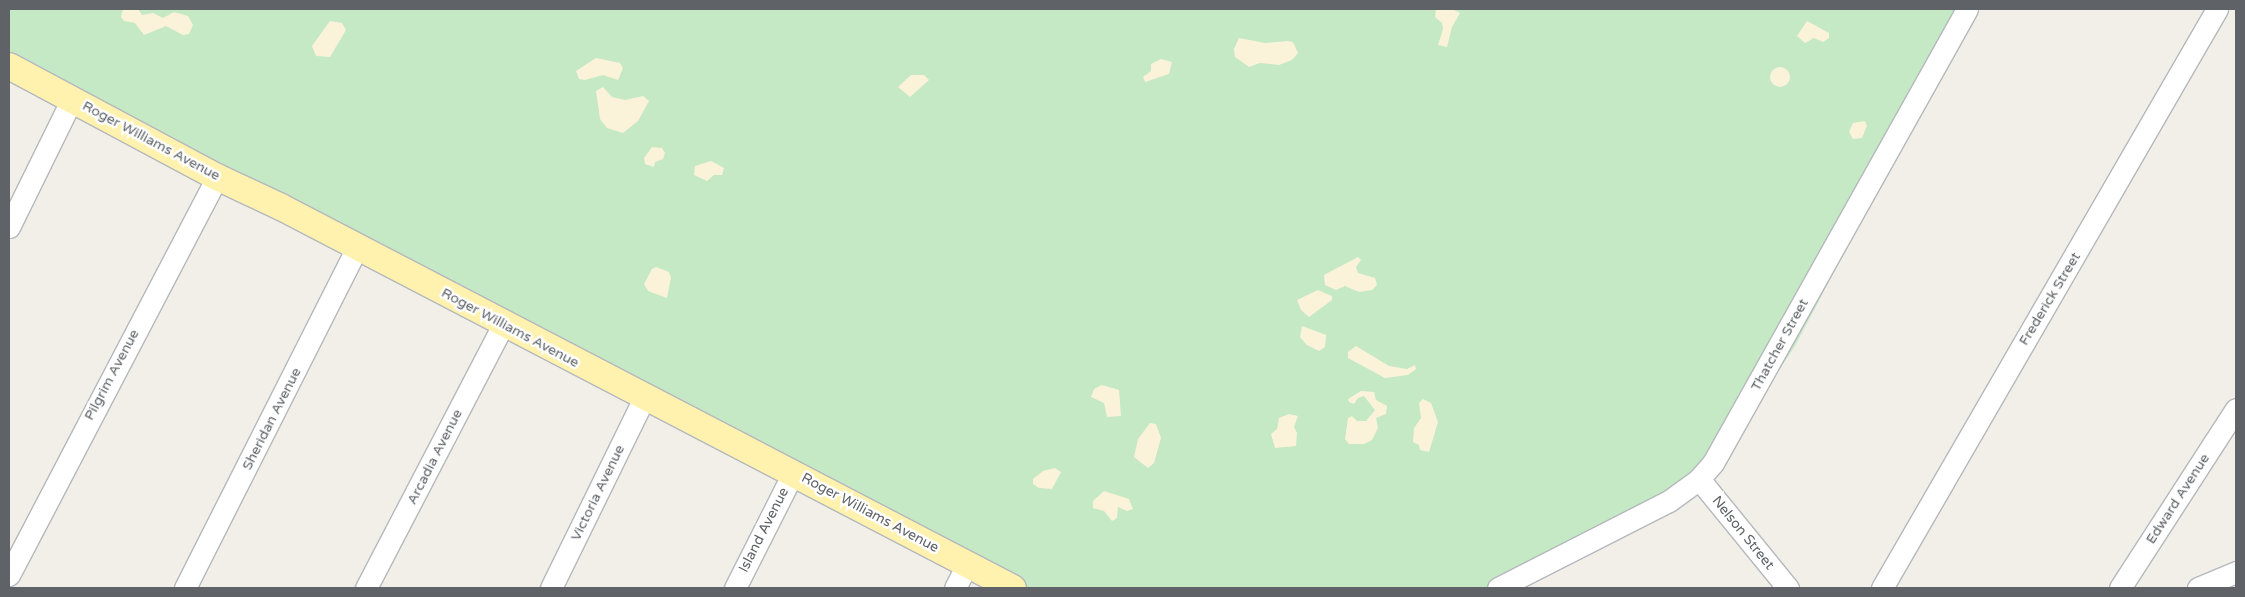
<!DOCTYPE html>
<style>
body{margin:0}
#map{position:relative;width:2245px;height:597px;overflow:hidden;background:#f1efe8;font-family:"Varela Round",sans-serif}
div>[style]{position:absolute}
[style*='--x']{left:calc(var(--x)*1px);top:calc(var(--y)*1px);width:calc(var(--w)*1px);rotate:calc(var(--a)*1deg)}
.green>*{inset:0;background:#c5e8c5}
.sand>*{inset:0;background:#fbf3d9}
.round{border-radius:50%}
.roads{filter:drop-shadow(1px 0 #b5b8bc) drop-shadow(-1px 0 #b5b8bc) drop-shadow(0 1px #b5b8bc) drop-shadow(0 -1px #b5b8bc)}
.minor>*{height:21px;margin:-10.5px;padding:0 10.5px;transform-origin:10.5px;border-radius:10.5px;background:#fff}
.major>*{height:26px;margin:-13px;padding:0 13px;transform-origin:13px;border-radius:13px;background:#fff2af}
span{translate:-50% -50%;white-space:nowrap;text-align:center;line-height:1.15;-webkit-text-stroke:5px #fff;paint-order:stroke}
.street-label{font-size:14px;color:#5f6368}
.frame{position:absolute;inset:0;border:10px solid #5f6368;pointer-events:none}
</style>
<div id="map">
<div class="green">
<div style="clip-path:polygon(9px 9px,1973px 9px,1795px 346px,1706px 480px,1496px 588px,1029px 588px,9px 62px)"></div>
</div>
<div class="sand">
<div style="clip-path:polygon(123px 9px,138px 9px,142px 15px,153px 13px,163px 18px,174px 12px,188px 16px,193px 25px,189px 34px,183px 35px,166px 26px,144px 35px,135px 23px,124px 21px,121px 17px)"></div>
<div style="clip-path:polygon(1436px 9px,1452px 9px,1460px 13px,1452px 27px,1447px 47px,1438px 45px,1443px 29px,1442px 23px,1435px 17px)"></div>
<div style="clip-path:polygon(330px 21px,342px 23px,346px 30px,330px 57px,316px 56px,312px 46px)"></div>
<div style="clip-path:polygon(1807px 21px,1829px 33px,1829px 38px,1823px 42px,1814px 38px,1805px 43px,1797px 36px)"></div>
<div style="clip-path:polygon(1239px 38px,1265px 43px,1288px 41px,1293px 42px,1298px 53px,1292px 60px,1279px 65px,1260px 63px,1249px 67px,1235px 57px,1234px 49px)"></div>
<div style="clip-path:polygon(596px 58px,620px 63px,623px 68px,618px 80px,603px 75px,585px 80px,579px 79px,576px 71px)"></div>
<div style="clip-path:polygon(1161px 59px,1172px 62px,1169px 74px,1145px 82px,1143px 77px,1151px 71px,1151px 64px)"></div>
<div class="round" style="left:1770px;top:67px;width:20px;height:20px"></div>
<div style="clip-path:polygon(911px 75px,924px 75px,929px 80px,910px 97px,898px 87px)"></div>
<div style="clip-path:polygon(603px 87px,612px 97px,625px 100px,643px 96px,649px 101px,638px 121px,623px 133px,607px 128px,600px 119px,596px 91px)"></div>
<div style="clip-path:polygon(1865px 121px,1867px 126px,1862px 138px,1853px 139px,1849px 132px,1853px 123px)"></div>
<div style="clip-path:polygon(652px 147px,662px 148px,665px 153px,663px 159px,655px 162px,654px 167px,645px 164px,644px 158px)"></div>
<div style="clip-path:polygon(711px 161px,724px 168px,722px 175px,714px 175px,707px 181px,694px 175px,695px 166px)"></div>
<div style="clip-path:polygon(1358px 257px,1361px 260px,1356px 267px,1358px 273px,1375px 278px,1377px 285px,1372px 290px,1359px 292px,1345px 286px,1336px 290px,1325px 285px,1324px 275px)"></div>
<div style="clip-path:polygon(656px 267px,669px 272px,671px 278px,667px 298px,648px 291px,644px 284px,652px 269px)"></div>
<div style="clip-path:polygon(1318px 290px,1332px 296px,1332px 300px,1309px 317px,1301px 310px,1297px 300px)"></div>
<div style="clip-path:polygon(1302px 326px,1326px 335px,1325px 347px,1319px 351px,1307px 345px,1300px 337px)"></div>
<div style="clip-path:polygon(1356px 346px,1389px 366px,1407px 369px,1415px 365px,1416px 369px,1408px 375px,1385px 378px,1348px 358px,1348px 352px)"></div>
<div style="clip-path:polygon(1102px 385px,1119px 390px,1121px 416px,1107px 417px,1104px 403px,1091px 397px,1094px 389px)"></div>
<div style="clip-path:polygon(1361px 391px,1374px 392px,1376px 400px,1387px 406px,1386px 414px,1376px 418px,1378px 428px,1372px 440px,1364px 444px,1349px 444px,1345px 439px,1348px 418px,1352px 416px,1357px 421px,1366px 421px,1375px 410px,1364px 396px,1358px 398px,1354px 404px,1349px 402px,1348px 399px)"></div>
<div style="clip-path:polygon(1423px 399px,1431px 403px,1438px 422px,1429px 452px,1420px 450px,1419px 445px,1413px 442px,1414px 428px,1421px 418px,1419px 403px)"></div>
<div style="clip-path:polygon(1289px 414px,1298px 416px,1294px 427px,1297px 433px,1296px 446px,1275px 448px,1271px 434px,1277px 429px,1279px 418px)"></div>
<div style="clip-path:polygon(1150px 423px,1156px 424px,1161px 438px,1154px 463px,1148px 468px,1134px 457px,1138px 439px)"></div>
<div style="clip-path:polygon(1055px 468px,1061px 472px,1052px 489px,1039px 488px,1033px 484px,1033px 479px,1043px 471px)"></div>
<div style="clip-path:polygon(1104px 491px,1129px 499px,1133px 509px,1127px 511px,1118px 507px,1117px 518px,1112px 521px,1104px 511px,1093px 508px,1093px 501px)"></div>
</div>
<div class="roads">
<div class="minor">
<div style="--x:9;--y:227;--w:143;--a:-63.8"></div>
<div style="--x:1699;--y:479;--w:141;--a:50.8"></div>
<div style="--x:9;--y:575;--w:449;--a:-62.4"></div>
<div style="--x:185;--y:588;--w:381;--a:-63.2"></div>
<div style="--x:366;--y:588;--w:297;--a:-62.5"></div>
<div style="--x:551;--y:588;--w:212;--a:-63.9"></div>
<div style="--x:735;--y:588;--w:129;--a:-63.2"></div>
<div style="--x:955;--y:588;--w:27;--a:-63"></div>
<div style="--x:1498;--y:588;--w:192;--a:-27"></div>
<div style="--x:1669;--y:501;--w:37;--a:-36"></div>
<div style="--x:1699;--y:479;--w:21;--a:-49"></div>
<div style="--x:1713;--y:463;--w:520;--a:-60.77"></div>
<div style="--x:1882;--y:588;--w:669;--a:-59.95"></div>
<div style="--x:2120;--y:588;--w:213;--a:-57.1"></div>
<div style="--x:2198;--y:588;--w:41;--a:-22.8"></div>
</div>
<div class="major">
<div style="--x:9;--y:66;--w:236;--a:28.1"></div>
<div style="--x:217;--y:177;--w:71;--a:25.1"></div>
<div style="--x:281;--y:207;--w:825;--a:27.5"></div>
</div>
</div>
<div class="street-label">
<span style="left:151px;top:141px;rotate:28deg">Roger Williams Avenue</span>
<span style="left:2050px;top:299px;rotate:-59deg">Frederick Street</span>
<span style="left:510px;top:328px;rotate:28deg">Roger Williams Avenue</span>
<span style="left:1780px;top:345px;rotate:-61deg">Thatcher Street</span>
<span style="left:112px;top:375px;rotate:-62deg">Pilgrim Avenue</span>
<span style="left:272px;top:419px;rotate:-63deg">Sheridan Avenue</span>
<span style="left:435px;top:457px;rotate:-63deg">Arcadia Avenue</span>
<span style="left:598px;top:493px;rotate:-64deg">Victoria Avenue</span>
<span style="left:2178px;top:499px;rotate:-57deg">Edward Avenue</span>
<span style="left:870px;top:513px;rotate:28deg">Roger Williams Avenue</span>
<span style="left:764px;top:530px;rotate:-63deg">Island Avenue</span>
<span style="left:1743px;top:533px;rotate:51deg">Nelson Street</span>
</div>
<div class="frame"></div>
</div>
